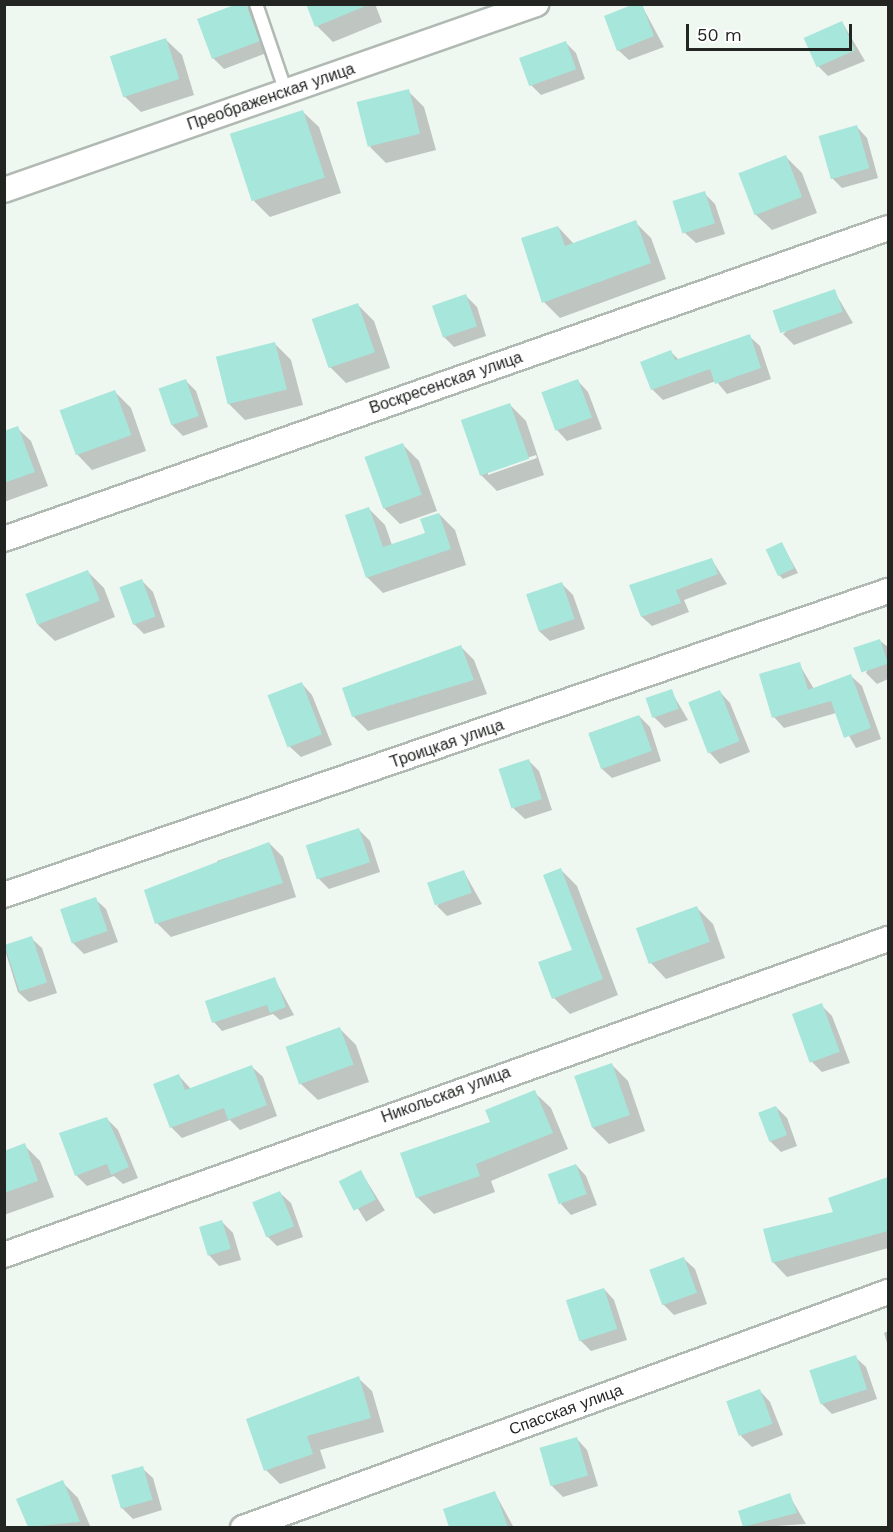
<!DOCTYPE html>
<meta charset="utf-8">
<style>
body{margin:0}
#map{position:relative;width:893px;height:1532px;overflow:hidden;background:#eff7f1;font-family:"Work Sans",sans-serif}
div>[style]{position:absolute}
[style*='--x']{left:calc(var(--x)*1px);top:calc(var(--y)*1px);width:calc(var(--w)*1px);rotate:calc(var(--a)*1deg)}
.shadow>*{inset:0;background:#0003;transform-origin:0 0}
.building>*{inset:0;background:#a6e6db;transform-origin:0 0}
.roads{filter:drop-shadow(2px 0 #b1b9b3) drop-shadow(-2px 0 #b1b9b3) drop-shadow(0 2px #b1b9b3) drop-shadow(0 -2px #b1b9b3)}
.service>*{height:12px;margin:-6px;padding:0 6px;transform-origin:6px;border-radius:6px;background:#fff}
.minor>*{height:24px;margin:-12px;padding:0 12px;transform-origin:12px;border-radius:12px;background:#fff}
span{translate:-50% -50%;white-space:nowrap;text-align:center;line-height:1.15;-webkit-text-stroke:4.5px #fff;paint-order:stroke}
.street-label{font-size:16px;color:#222522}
.frame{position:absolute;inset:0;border:6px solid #222522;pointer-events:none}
.scale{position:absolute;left:686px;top:24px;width:166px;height:27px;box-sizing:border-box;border:3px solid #222522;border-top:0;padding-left:8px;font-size:18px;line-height:21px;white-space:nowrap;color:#222522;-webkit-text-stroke:4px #fff;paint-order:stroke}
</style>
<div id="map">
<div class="shadow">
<div style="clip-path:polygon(245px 4px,255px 14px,269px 52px,224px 69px,213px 58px)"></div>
<div style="clip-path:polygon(308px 4px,375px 4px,382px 22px,333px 42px,317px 26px)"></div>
<div style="clip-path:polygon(641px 4px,664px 47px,629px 60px,618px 50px)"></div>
<div style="clip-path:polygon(842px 22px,865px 61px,828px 76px,818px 66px)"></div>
<div style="clip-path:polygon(165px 39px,182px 55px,194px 95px,141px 112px,124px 96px,112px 56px)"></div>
<div style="clip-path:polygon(565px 42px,576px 53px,585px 79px,541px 95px,530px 84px)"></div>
<div style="clip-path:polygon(408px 91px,424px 107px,436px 150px,386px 163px,370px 147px)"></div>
<div style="clip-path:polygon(302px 111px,319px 127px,341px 193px,270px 217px,254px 201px)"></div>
<div style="clip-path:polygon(857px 127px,867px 138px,878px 178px,842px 188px,832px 178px,820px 137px)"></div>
<div style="clip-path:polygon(785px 156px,802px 173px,817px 213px,772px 230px,755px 214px)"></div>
<div style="clip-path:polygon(704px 193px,715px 204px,725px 234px,696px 243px,685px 233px)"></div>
<div style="clip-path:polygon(635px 222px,651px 238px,666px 279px,560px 318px,544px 302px,558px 227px,574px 244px)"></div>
<div style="clip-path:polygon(834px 291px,853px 323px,794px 345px,783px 334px)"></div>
<div style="clip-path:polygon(466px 296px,477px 307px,486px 336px,454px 347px,443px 336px)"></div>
<div style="clip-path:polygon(358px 305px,374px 321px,390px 368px,346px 383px,330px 367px)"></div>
<div style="clip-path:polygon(749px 336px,760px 346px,771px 379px,727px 394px,716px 381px,663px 400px,652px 389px,671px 352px,679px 360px)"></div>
<div style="clip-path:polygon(274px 343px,291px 360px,303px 405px,245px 420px,229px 404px)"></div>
<div style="clip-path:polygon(185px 380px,196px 391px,208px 427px,183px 436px,172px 425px)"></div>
<div style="clip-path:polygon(578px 381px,588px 392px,602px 429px,567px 441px,557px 430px)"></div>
<div style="clip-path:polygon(115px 392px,131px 408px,146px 451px,92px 470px,76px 453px)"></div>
<div style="clip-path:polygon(evenodd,510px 405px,526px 421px,544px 475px,497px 491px,481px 475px,510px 405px,536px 455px,537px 458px,488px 475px,488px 471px,536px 455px)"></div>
<div style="clip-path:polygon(17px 428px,31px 441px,48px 486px,4px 502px,4px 432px)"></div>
<div style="clip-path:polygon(403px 445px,419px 461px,437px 511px,400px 524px,384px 508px)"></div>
<div style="clip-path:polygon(369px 509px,385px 525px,392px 545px,427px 534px,439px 514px,455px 530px,466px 565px,383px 593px,367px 577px)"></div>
<div style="clip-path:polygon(782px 544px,798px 573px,783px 579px,778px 574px)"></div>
<div style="clip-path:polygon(712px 560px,727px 584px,684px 600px,689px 612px,652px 626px,642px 617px,631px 586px)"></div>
<div style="clip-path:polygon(88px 572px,104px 588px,115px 617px,55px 641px,38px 625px)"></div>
<div style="clip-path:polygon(142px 581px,153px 592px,165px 627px,144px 634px,134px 624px)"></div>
<div style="clip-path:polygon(562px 584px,573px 595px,585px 629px,550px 641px,539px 631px)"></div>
<div style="clip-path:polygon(879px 640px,888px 647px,888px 679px,877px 684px,866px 673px)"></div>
<div style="clip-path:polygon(460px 646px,474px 660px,487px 694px,368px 731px,354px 717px,344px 689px)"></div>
<div style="clip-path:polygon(799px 664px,814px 689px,851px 676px,862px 686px,881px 739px,856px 748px,836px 713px,784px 728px,774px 717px)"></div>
<div style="clip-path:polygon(302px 684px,312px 695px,332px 745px,301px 757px,290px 747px)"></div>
<div style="clip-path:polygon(671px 691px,688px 720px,665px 728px,654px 717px)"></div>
<div style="clip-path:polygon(720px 692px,730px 703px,750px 752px,720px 764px,710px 753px)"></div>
<div style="clip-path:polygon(639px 716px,650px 727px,661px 761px,612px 778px,601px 768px,589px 733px)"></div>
<div style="clip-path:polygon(528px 760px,539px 771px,552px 810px,525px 819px,514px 809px)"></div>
<div style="clip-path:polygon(359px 830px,370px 841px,380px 872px,329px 889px,318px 878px)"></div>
<div style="clip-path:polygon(269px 843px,283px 857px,296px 897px,171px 937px,157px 923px,219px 867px,217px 861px)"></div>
<div style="clip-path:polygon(560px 869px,577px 886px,618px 995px,570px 1014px,554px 998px,574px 950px)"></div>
<div style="clip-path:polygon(464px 872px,482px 904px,447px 916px,437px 906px)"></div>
<div style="clip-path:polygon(95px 899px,106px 909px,118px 942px,84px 954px,73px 943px)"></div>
<div style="clip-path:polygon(697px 908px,713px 924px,725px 958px,666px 979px,650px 962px)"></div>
<div style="clip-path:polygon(31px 938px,42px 948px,57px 993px,29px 1002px,18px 992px,4px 947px)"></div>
<div style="clip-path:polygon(274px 978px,294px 1015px,280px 1020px,273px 1014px,222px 1031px,214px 1022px)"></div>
<div style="clip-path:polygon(821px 1005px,832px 1016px,850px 1063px,822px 1072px,812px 1062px)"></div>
<div style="clip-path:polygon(340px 1029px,356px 1045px,369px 1082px,318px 1100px,301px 1084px)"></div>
<div style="clip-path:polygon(612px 1065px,628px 1081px,645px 1131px,609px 1144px,593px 1128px)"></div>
<div style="clip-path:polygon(252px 1067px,263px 1077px,277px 1116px,240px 1130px,230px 1120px,182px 1138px,172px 1128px,155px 1085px,179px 1076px,191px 1089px)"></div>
<div style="clip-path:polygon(534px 1092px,551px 1108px,568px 1149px,491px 1181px,495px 1192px,434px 1214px,417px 1197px,492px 1122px)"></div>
<div style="clip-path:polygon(776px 1107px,787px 1118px,797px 1146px,781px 1152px,770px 1141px)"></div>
<div style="clip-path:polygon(107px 1119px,118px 1130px,138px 1178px,123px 1184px,114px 1176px,87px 1186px,77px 1176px,61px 1134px)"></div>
<div style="clip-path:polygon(24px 1145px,40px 1161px,54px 1197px,4px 1215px,4px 1152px)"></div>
<div style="clip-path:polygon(576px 1165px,586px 1176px,597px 1205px,571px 1215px,561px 1204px)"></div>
<div style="left:361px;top:1172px;width:45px;height:22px;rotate:58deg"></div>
<div style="clip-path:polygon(888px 1179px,888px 1248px,787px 1277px,773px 1262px,835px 1213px,830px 1199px)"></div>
<div style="clip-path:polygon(280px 1193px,291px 1203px,303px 1237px,277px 1246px,267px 1236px)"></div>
<div style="clip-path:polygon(222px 1222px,233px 1233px,241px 1260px,219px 1266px,209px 1255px)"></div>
<div style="clip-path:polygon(684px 1259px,695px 1269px,707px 1304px,674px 1315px,663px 1304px)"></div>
<div style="clip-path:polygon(604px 1289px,614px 1300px,627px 1340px,591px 1351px,581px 1341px,568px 1300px)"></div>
<div style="clip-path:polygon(888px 1331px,888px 1346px,884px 1333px)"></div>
<div style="clip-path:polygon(855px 1357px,866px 1367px,877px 1399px,832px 1414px,821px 1403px)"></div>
<div style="clip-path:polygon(358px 1378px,372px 1391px,384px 1432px,320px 1450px,326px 1468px,280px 1484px,266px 1470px)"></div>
<div style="clip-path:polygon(760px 1391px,770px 1402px,783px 1435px,752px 1447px,741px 1436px)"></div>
<div style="clip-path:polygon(577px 1439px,587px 1450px,598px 1486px,563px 1497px,552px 1486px)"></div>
<div style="clip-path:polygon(142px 1468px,153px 1478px,162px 1510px,133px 1519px,122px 1508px)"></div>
<div style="clip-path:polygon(62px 1482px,78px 1498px,91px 1528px,30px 1528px,18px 1500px)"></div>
<div style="clip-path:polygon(495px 1493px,514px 1528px,451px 1528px,445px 1510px)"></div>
<div style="clip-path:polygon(789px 1495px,806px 1524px,745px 1528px,740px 1512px)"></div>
</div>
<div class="building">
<div style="clip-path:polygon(237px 4px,246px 4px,260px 41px,212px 59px,197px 19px)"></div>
<div style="clip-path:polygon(306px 4px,368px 4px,368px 5px,315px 27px)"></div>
<div style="clip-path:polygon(634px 4px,642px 4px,654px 36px,617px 51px,604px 16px)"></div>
<div style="left:842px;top:21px;width:32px;height:42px;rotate:66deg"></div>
<div style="left:166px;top:38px;width:43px;height:59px;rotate:72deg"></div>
<div style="left:566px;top:41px;width:30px;height:50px;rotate:70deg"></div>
<div style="left:409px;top:89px;width:46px;height:54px;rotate:76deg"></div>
<div style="left:303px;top:110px;width:71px;height:77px;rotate:72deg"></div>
<div style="left:857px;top:125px;width:45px;height:40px;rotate:74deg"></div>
<div style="left:786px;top:155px;width:45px;height:51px;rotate:69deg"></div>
<div style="left:705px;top:191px;width:34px;height:34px;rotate:73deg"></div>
<div style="clip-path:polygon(636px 220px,651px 263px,542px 303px,521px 238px,558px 226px,565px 246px)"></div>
<div style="left:835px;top:289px;width:24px;height:66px;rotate:71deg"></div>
<div style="left:466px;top:294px;width:34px;height:36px;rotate:71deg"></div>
<div style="left:358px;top:303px;width:52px;height:49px;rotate:71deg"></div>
<div style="clip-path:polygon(750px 334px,761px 368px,715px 384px,710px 369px,651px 390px,640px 362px,671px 350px,675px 360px)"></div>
<div style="left:275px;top:342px;width:49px;height:61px;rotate:76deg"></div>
<div style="left:186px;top:379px;width:39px;height:29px;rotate:71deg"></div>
<div style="left:578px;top:379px;width:41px;height:39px;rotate:70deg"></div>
<div style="left:115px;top:390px;width:48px;height:59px;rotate:70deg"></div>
<div style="left:510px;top:403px;width:59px;height:52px;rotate:71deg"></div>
<div style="clip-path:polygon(18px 426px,35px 472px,4px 483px,4px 431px)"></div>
<div style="left:403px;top:443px;width:55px;height:41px;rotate:70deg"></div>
<div style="clip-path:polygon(369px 507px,383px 547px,425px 533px,420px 519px,439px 513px,451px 549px,366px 578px,345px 515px)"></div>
<div style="left:782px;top:542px;width:29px;height:18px;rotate:65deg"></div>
<div style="clip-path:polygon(712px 558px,718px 574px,676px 590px,681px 603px,641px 617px,629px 585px)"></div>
<div style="left:88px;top:570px;width:33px;height:67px;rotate:69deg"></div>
<div style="left:142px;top:579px;width:40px;height:24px;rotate:70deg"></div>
<div style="left:562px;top:582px;width:39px;height:38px;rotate:71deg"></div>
<div style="left:880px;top:639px;width:26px;height:28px;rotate:72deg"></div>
<div style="clip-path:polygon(461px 645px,474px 680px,352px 717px,342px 688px)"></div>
<div style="clip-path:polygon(800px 662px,808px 690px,851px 674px,871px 728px,844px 738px,831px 701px,772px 718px,759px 674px)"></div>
<div style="left:302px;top:682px;width:56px;height:37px;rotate:69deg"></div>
<div style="left:672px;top:689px;width:21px;height:28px;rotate:71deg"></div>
<div style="left:720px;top:690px;width:55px;height:34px;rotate:69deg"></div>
<div style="left:639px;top:715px;width:38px;height:54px;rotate:70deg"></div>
<div style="left:529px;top:759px;width:42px;height:32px;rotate:72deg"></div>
<div style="left:359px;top:828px;width:36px;height:56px;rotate:72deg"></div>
<div style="clip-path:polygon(269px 842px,283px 883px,155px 924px,144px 890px)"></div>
<div style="clip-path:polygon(561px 868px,603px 979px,552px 999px,538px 962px,572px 950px,543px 875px)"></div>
<div style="left:464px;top:870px;width:24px;height:39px;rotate:71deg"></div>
<div style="left:96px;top:897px;width:36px;height:38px;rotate:71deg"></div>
<div style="left:697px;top:906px;width:38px;height:65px;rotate:70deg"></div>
<div style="left:32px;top:936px;width:49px;height:29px;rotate:72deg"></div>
<div style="clip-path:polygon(275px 977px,286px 1007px,270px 1013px,267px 1005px,212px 1023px,205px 1001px)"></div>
<div style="left:822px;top:1003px;width:52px;height:32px;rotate:70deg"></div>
<div style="left:340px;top:1027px;width:40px;height:58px;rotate:70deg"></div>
<div style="left:612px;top:1063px;width:55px;height:40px;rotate:71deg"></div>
<div style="clip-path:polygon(252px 1065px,267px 1105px,228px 1120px,224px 1108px,170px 1128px,153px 1084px,179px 1074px,185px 1090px)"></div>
<div style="clip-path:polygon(535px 1090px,553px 1133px,476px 1164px,480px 1176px,416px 1198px,400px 1153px,490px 1122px,485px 1110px)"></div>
<div style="left:776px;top:1106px;width:31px;height:19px;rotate:69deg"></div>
<div style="clip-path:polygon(107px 1117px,129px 1167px,111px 1175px,107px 1164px,75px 1176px,59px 1133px)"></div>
<div style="clip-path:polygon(25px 1143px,38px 1181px,4px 1193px,4px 1151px)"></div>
<div style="left:576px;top:1164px;width:32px;height:30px;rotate:70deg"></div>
<div style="left:361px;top:1170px;width:33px;height:25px;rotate:63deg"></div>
<div style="clip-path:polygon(888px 1177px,888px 1231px,772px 1263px,763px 1229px,833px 1212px,828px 1198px)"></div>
<div style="left:280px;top:1191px;width:38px;height:30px;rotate:68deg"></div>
<div style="left:222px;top:1220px;width:30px;height:24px;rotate:73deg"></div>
<div style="left:684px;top:1257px;width:38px;height:37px;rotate:70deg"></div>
<div style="left:604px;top:1288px;width:43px;height:40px;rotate:72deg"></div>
<div style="left:856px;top:1355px;width:36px;height:49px;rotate:72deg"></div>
<div style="clip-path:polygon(359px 1376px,371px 1418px,307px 1436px,313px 1454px,264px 1471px,246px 1419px)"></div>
<div style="left:760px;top:1389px;width:37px;height:36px;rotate:70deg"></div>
<div style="left:577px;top:1437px;width:40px;height:39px;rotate:74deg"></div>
<div style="left:143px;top:1466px;width:35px;height:33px;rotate:74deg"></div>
<div style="clip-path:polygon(63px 1480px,80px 1522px,28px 1527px,16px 1499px)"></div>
<div style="clip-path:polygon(495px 1491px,508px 1527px,449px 1527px,443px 1509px)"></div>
<div style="clip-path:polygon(790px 1493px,797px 1513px,743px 1527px,738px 1511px)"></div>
</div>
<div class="roads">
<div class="service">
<div style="--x:256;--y:4;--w:93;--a:71.2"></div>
</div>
<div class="minor">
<div style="--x:4;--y:190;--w:564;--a:-19.27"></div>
<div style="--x:4;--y:539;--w:937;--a:-19.38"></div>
<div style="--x:4;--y:895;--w:935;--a:-18.98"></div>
<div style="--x:4;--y:1255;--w:939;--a:-19.67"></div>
<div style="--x:243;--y:1528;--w:687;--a:-20.1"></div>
</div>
</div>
<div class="street-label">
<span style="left:271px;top:97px;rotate:-19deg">Преображенская улица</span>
<span style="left:446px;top:383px;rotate:-19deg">Воскресенская улица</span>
<span style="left:447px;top:744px;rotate:-19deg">Троицкая улица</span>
<span style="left:446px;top:1095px;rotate:-20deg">Никольская улица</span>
<span style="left:566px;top:1410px;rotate:-20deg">Спасская улица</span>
</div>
<div class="frame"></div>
<div class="scale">50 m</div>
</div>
